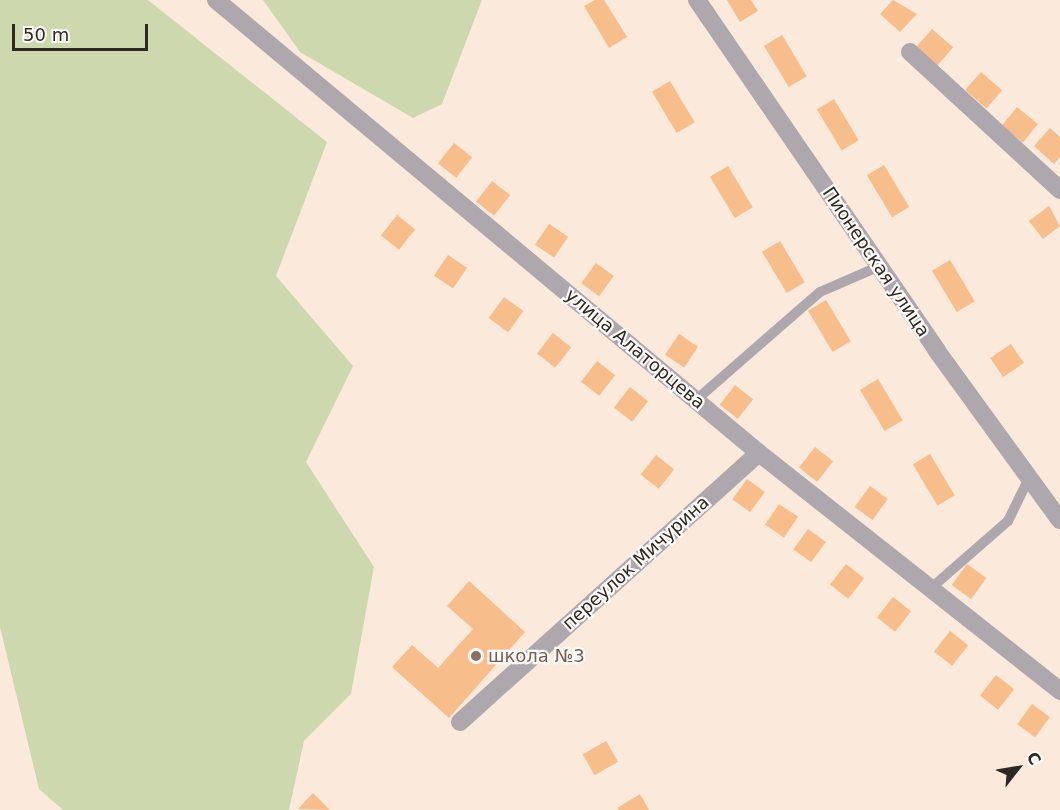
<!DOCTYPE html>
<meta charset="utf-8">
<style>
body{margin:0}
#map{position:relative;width:1060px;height:810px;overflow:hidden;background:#fbeadc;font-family:"DejaVu Sans",sans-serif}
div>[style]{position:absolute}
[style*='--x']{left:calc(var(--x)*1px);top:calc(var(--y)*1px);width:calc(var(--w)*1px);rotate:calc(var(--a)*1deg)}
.green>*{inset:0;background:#ced8ae}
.building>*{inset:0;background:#f7bd8b;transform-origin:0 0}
.lane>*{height:10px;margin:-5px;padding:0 5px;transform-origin:5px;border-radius:5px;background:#aea7ae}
.street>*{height:18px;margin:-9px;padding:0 9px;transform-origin:9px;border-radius:9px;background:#aea7ae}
.dots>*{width:16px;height:16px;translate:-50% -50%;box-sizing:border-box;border:3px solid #fdfaf7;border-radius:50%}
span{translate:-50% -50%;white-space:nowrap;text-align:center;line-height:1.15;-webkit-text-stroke:4.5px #fdfaf7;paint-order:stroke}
.street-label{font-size:18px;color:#2f2924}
.education-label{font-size:18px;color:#785e54}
.left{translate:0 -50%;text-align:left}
.north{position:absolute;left:988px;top:738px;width:60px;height:60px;-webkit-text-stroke:4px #fdfaf7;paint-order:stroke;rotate:59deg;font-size:16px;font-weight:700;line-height:24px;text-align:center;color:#2f2924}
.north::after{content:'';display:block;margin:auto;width:21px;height:27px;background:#2f2924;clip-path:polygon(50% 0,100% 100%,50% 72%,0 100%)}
.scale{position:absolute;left:12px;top:24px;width:136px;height:27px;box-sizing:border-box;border:3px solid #2f2924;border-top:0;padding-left:8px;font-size:18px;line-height:21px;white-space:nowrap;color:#2f2924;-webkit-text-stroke:4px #fdfaf7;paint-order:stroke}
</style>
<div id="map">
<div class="green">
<div style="clip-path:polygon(0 0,148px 0,327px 142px,276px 276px,353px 366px,306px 462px,374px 567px,351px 694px,304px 741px,289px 810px,63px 810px,39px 789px,0 627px)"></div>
<div style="clip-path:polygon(263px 0,482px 0,442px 104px,413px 118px,300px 52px)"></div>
</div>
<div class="building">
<div style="clip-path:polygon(595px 0,604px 0,627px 37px,609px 48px,584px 6px)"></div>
<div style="clip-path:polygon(727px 0,751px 0,758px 11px,740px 22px)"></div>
<div style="clip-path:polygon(893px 0,917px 14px,900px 32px,880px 14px)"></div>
<div style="left:932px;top:29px;width:28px;height:24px;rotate:41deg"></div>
<div style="left:782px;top:35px;width:48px;height:21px;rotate:59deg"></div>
<div style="left:981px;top:72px;width:28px;height:24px;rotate:41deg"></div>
<div style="left:670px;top:81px;width:48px;height:21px;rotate:59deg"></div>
<div style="left:834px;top:99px;width:48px;height:20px;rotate:59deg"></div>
<div style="left:1017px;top:107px;width:27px;height:24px;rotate:39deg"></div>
<div style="clip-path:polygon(1050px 128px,1060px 137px,1060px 157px,1054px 164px,1034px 146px)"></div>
<div style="left:454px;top:143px;width:23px;height:26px;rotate:38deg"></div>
<div style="left:884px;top:165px;width:49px;height:20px;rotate:59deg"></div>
<div style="left:728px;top:166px;width:48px;height:21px;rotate:59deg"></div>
<div style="left:492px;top:181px;width:23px;height:26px;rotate:38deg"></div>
<div style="clip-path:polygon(1049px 206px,1060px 226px,1043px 239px,1029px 221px)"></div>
<div style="left:397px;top:215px;width:23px;height:26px;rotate:38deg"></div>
<div style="left:549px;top:224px;width:23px;height:25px;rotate:34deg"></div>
<div style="left:780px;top:241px;width:48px;height:21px;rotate:59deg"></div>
<div style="left:448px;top:255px;width:23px;height:25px;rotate:34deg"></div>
<div style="left:950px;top:260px;width:48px;height:21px;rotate:59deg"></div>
<div style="left:596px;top:263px;width:22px;height:25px;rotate:36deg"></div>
<div style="left:504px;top:297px;width:24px;height:26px;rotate:36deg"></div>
<div style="left:826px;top:300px;width:48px;height:21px;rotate:59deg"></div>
<div style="left:553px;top:333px;width:23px;height:26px;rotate:38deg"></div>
<div style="left:679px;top:334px;width:23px;height:25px;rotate:34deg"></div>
<div style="left:1011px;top:344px;width:23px;height:25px;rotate:56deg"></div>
<div style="left:597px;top:361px;width:23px;height:26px;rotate:38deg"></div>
<div style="left:878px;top:379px;width:48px;height:21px;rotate:59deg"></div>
<div style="left:735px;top:385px;width:23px;height:25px;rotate:38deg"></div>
<div style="left:630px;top:387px;width:23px;height:26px;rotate:38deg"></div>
<div style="left:815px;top:447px;width:23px;height:26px;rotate:38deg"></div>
<div style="left:930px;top:454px;width:48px;height:20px;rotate:59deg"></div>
<div style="left:656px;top:455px;width:23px;height:25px;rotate:38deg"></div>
<div style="left:747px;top:479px;width:22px;height:25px;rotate:36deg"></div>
<div style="left:870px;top:486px;width:22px;height:26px;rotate:36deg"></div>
<div style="left:779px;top:504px;width:23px;height:25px;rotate:34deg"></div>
<div style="left:808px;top:529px;width:22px;height:25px;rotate:36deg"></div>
<div style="left:846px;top:564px;width:23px;height:26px;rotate:38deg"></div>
<div style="left:967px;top:564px;width:24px;height:26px;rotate:36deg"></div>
<div style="clip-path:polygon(469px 581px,525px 632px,449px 718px,392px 667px,412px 645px,438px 668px,473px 629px,447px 606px)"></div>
<div style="left:893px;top:597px;width:23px;height:26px;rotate:38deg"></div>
<div style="left:950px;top:631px;width:23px;height:26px;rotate:38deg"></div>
<div style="left:996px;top:675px;width:23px;height:26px;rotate:38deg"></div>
<div style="left:1032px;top:704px;width:22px;height:25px;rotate:36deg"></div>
<div style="left:606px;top:741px;width:24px;height:27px;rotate:60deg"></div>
<div style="clip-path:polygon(313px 793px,330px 810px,298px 809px)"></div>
<div style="clip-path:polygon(640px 794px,649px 810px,619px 810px,617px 808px)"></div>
</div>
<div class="lane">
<div style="--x:696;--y:400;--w:164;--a:-41.1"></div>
<div style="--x:820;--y:292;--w:65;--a:-23.4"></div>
<div style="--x:930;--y:589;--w:103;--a:-41.1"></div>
<div style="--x:1008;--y:521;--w:48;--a:-64"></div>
</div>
<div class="street">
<div style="--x:216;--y:0;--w:707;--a:39.84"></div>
<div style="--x:759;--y:453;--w:384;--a:38.3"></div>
<div style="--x:697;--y:0;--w:425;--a:55.6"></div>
<div style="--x:937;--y:351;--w:209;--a:54"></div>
<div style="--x:910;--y:52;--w:204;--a:42.6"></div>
<div style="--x:460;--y:722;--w:402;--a:-42"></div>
</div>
<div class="dots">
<div style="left:476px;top:656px;background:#8d6e63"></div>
</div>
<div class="street-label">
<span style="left:876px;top:262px;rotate:56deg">Пионерская улица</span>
<span style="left:635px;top:349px;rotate:40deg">улица Алаторцева</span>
<span style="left:636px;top:563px;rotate:-42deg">переулок Мичурина</span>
</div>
<div class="education-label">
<span class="left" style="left:488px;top:656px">школа №3</span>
</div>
<div class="north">С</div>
<div class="scale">50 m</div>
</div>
